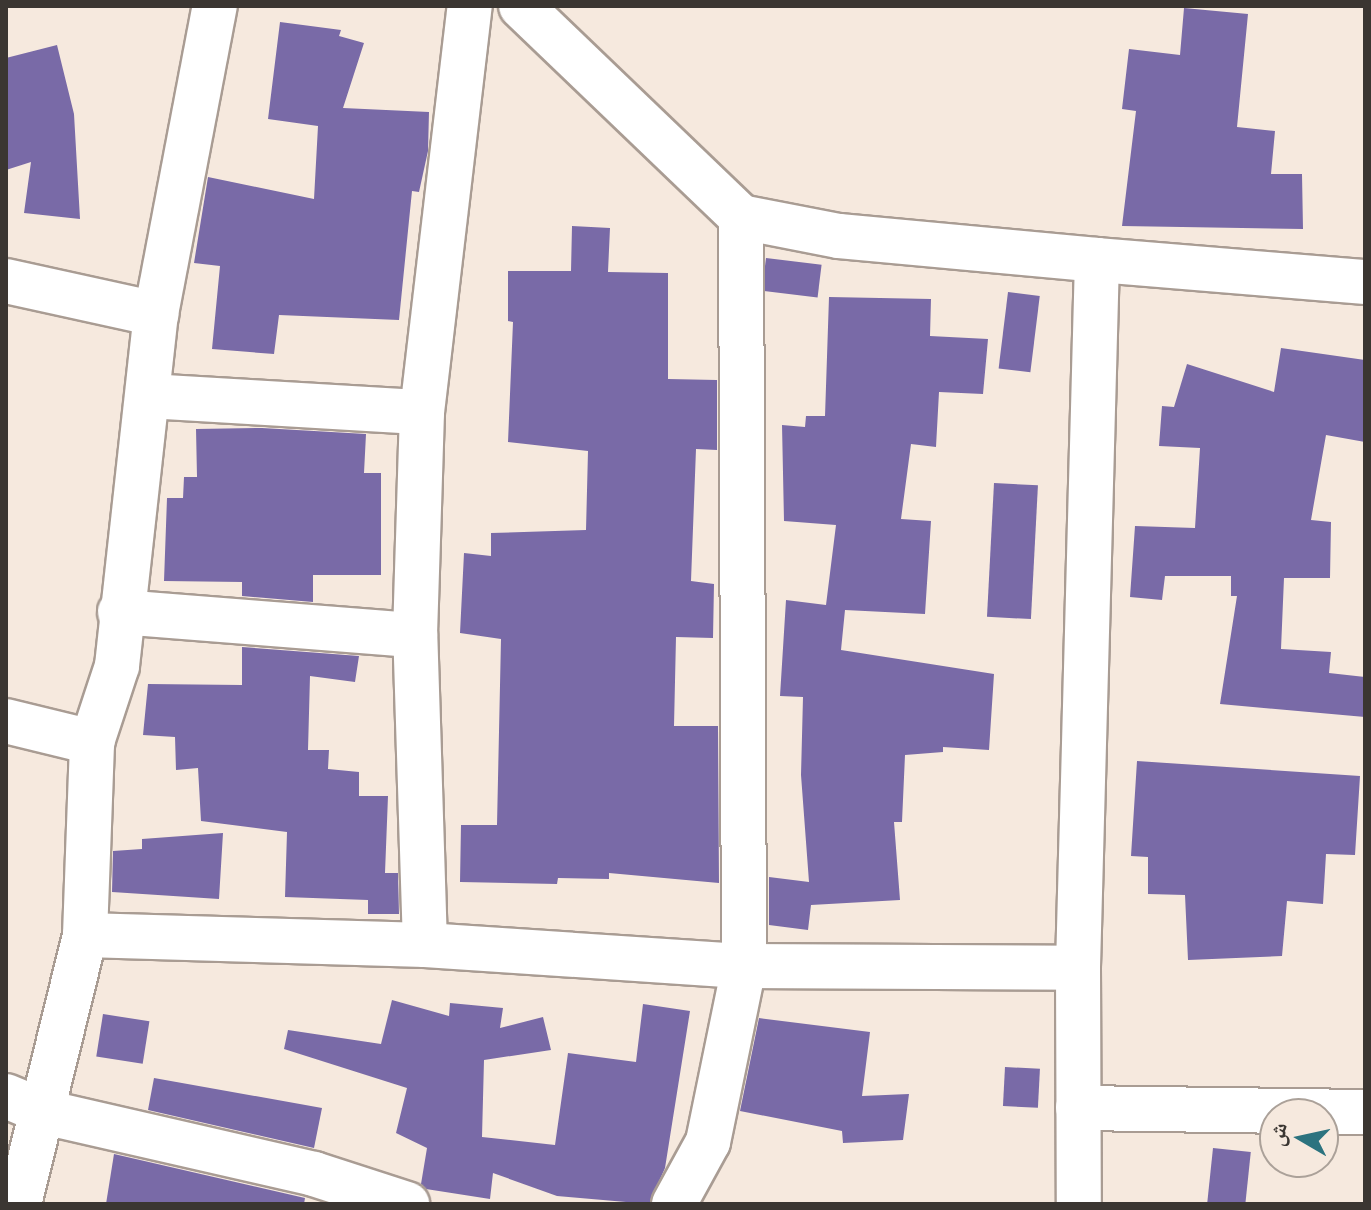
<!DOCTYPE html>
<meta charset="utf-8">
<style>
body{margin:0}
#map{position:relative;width:1371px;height:1210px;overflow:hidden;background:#f6e9de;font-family:"Public Sans","Noto Naskh Arabic",sans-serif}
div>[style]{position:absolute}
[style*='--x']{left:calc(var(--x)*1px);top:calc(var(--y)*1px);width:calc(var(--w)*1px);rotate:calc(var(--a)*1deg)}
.building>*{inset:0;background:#796aa7;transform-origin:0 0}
.roads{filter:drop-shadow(2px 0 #a99c93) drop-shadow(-2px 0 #a99c93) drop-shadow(0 2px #a99c93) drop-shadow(0 -2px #a99c93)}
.minor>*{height:44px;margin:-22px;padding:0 22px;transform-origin:22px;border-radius:22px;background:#fff}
span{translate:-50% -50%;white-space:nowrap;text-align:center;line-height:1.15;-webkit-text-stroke:8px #f6e9de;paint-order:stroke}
.frame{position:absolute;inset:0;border:8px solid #3b3632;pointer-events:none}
.north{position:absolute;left:1259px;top:1098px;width:80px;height:80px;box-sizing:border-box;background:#f6e9de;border:2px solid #aba199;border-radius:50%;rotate:279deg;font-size:22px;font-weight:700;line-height:32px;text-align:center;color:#3b3632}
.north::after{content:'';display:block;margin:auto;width:28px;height:36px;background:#2c737f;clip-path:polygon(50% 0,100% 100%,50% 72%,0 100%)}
</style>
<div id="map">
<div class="building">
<div style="clip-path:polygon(1184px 8px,1248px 14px,1237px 127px,1275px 131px,1271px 174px,1302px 174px,1303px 229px,1122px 226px,1136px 111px,1122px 109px,1129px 49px,1180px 55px)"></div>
<div style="clip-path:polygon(280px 22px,341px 30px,339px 36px,364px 43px,343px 108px,429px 112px,428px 151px,419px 192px,412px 191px,399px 320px,279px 315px,274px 354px,212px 349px,220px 266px,194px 263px,208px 177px,314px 199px,318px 126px,268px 119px)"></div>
<div style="clip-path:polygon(57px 45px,74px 114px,80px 219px,24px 213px,31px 162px,6px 170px,6px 58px)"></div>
<div style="clip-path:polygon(572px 226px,610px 228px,608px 272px,668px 273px,668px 379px,717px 380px,717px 450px,696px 449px,691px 581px,714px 584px,713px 638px,676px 637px,674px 726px,718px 726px,719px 883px,609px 873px,609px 879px,558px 878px,557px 884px,460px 882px,461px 825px,497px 825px,501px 639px,460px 633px,464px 553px,491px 556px,491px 533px,586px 530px,588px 451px,508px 442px,513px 322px,508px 321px,508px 271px,571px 271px)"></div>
<div style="left:766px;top:258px;width:56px;height:33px;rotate:7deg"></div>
<div style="left:1008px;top:292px;width:32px;height:77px;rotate:7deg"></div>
<div style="clip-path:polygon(829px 297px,931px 299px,930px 336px,988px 339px,983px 394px,939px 392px,936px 447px,911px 444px,901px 519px,931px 521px,925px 614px,845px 610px,841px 650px,994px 674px,989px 750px,943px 747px,943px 752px,905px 755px,902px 822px,894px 822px,900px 900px,811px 905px,808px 930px,769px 925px,769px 877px,809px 882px,801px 775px,803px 697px,780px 696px,786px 600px,826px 605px,836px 525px,784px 521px,782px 425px,805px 427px,806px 416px,825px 416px)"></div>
<div style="clip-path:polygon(1281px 348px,1365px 360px,1365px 442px,1326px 435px,1311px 520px,1331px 522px,1330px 578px,1284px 578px,1281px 649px,1331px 652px,1329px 673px,1365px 677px,1365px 717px,1220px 704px,1237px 596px,1231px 596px,1231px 576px,1165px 576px,1162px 600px,1130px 597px,1135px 526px,1195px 528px,1200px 448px,1159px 446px,1162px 406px,1174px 407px,1187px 364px,1274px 392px)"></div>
<div style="clip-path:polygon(262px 428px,366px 434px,364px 473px,381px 473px,381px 575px,313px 575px,313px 602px,242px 596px,242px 582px,164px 581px,167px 498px,183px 498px,184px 477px,197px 477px,196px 429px)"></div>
<div style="left:994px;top:483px;width:44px;height:134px;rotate:3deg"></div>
<div style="clip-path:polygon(242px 647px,359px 656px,355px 682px,310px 676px,308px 750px,329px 750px,328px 769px,359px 772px,359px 796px,388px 796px,385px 873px,398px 873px,399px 914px,368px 914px,368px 900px,285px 897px,287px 832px,201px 821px,198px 768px,176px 770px,175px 737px,143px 735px,148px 684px,242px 685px)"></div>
<div style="clip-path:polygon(1137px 761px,1360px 776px,1355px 855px,1326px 854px,1323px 904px,1287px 901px,1282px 956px,1188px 960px,1185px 895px,1148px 894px,1148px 857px,1131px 856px)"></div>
<div style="clip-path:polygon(223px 833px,219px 899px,112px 892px,113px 851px,142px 849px,142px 839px)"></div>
<div style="clip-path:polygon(392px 1000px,449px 1016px,450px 1003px,503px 1008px,500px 1028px,543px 1017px,551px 1050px,484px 1060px,482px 1137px,555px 1145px,568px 1053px,636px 1062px,643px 1004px,690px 1011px,665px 1168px,649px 1204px,557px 1196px,493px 1173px,490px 1199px,426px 1189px,421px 1184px,427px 1148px,396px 1133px,407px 1088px,284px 1049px,288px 1030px,381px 1044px)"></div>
<div style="left:103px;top:1014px;width:47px;height:43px;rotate:9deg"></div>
<div style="clip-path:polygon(759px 1018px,870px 1032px,862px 1096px,909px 1094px,903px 1140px,843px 1143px,842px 1131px,740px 1111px)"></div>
<div style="left:1005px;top:1067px;width:35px;height:39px;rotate:3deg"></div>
<div style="clip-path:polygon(154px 1078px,322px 1108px,314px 1148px,148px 1110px)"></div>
<div style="left:1213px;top:1148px;width:38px;height:56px;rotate:6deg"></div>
<div style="clip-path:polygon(114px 1154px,305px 1198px,304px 1204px,106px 1204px)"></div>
</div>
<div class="roads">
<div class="minor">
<div style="--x:521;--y:6;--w:305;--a:43.8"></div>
<div style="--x:741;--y:217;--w:100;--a:11"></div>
<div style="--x:839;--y:236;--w:259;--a:5.3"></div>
<div style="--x:1097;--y:260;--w:708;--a:91.54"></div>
<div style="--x:1078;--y:968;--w:236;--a:89.8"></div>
<div style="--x:1097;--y:260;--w:269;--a:4.7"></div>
<div style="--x:6;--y:281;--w:154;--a:12.4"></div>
<div style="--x:149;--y:396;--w:273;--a:3.4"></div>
<div style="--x:120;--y:612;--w:296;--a:4.5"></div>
<div style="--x:6;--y:721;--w:89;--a:13.7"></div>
<div style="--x:85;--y:935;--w:340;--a:1.7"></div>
<div style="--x:425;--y:945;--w:320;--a:3.8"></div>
<div style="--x:744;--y:966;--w:334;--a:0.3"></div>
<div style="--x:425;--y:945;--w:310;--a:-91.8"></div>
<div style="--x:415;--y:635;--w:223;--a:-88.2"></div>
<div style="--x:422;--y:412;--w:409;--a:-83.3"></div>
<div style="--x:6;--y:1096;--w:41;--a:22.8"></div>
<div style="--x:44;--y:1112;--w:277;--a:12.9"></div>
<div style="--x:314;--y:1174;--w:98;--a:17.9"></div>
<div style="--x:1078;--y:1108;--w:287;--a:0.8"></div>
<div style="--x:19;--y:1204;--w:277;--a:-76.2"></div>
<div style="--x:85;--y:935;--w:193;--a:-87.9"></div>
<div style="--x:92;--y:742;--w:80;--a:-71.8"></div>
<div style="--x:117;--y:666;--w:354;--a:-83.7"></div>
<div style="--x:156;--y:314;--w:314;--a:-79.2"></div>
<div style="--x:674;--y:1204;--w:71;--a:-61.3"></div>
<div style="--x:708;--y:1142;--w:180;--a:-78.4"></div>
<div style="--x:744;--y:966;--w:749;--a:-90.23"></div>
</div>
</div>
<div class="frame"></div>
<div class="north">ش</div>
</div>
